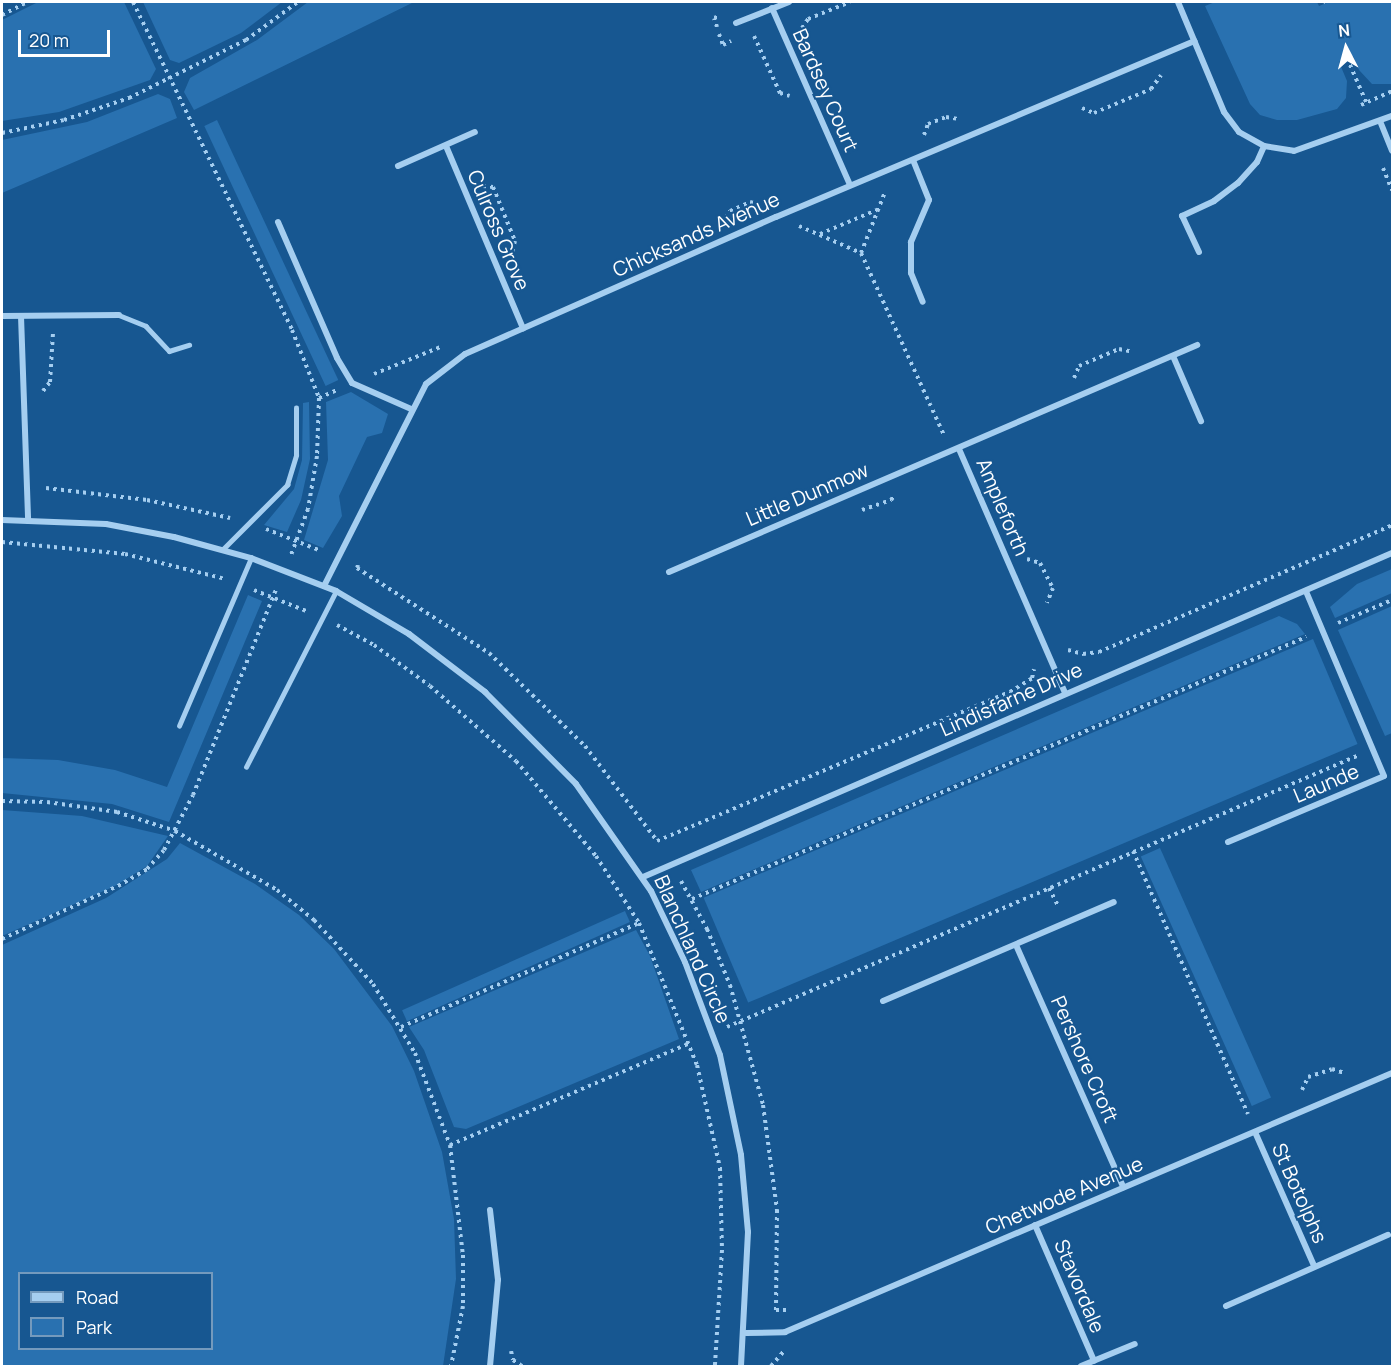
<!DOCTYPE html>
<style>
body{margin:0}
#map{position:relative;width:1394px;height:1368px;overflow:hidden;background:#175791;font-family:Manrope,sans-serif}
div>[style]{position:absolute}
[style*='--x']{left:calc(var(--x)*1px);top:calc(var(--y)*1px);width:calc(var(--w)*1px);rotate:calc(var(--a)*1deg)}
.green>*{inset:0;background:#2971b0;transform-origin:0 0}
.path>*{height:4px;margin-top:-2px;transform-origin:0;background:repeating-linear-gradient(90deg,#a5cef0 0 3px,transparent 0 7.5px)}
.service>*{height:4.5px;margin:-2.25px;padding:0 2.25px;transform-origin:2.25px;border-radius:2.25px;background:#a5cef0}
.minor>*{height:6px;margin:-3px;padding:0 3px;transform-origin:3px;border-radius:3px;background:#a5cef0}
span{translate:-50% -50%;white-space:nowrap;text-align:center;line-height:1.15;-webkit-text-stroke:4.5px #175791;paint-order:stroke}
.street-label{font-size:20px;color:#fff}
.frame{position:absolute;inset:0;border:3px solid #fff;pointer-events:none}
.legend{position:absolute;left:18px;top:1272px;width:195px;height:78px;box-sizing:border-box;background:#175791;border:2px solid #749abd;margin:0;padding:8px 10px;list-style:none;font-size:18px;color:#fff}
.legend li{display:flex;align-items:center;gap:12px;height:30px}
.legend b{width:30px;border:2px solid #749abd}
.north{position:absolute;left:1316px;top:18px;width:60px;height:60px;-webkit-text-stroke:4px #175791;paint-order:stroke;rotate:354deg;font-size:16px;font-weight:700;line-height:24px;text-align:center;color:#fff}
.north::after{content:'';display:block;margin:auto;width:21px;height:27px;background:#fff;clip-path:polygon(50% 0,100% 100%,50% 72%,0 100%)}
.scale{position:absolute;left:18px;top:30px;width:92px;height:27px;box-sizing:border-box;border:3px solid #fff;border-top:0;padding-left:8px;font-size:18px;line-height:21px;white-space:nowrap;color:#fff;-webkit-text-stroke:4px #175791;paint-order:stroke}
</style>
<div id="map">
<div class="green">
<div style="clip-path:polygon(38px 2px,124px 2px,156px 69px,150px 80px,59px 112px,2px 121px,2px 20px)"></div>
<div style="clip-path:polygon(143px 2px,282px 2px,241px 33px,179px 63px,170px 60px)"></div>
<div style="clip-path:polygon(308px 2px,414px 2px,194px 110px,184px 92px,190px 78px,257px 40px)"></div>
<div style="clip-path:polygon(1215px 2px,1317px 2px,1319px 6px,1329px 2px,1392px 2px,1392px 84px,1372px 84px,1359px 70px,1353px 56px,1339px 62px,1347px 81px,1346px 98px,1337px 109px,1297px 120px,1277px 120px,1260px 115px,1250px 104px,1205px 6px)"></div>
<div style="clip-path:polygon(158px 94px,170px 99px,177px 118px,2px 193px,2px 140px,87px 122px)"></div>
<div style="left:217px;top:120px;width:287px;height:14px;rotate:65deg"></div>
<div style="clip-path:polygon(351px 392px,388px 414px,382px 433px,367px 437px,339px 496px,342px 516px,323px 548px,304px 540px,328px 460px,326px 402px)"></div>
<div style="clip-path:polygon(309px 402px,310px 459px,301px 500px,287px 532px,264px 525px,294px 489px,302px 460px,303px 403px)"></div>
<div style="clip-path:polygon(1392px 569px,1392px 593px,1335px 618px,1330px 607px,1357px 584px)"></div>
<div style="clip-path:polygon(248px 595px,262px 601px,169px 822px,112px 804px,2px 793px,2px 758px,58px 760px,115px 770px,167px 787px)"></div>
<div style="clip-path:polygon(1392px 606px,1392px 733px,1385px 736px,1338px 630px)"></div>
<div style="clip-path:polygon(1279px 616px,1297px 624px,1305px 634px,701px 892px,691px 870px)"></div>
<div style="left:1313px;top:639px;width:114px;height:662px;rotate:67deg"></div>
<div style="clip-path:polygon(2px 810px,82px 816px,168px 836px,147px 866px,115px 886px,2px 936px)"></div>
<div style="clip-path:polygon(evenodd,180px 843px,255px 884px,299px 915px,334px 949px,392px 1026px,414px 1071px,442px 1152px,454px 1219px,456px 1279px,443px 1366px,2px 1366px,2px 945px,106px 898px,167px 859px,180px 843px,20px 1274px,212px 1274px,212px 1348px,20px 1348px,20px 1274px)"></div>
<div style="left:1160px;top:848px;width:273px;height:21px;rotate:66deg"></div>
<div style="left:625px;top:911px;width:12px;height:244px;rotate:66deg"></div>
<div style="clip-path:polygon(636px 930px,650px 956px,679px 1039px,466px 1129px,454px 1127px,424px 1050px,409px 1027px)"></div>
</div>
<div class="path">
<div style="--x:133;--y:2;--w:365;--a:64.1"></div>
<div style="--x:292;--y:330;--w:73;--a:68.3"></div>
<div style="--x:319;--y:398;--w:58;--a:92"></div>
<div style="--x:317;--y:456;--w:54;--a:99.6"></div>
<div style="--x:308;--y:509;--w:49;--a:110.3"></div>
<div style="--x:1325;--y:2;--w:1;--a:45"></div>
<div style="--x:2;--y:15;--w:29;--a:-27"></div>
<div style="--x:717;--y:27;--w:9;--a:-108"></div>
<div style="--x:714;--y:18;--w:6;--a:-18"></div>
<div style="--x:802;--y:28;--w:11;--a:-56"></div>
<div style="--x:808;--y:19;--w:45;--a:-22"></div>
<div style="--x:719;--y:34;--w:12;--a:70"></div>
<div style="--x:723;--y:45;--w:9;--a:-27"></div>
<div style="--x:754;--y:36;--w:63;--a:65.5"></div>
<div style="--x:780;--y:93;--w:10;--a:17"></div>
<div style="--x:1347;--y:58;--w:48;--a:66.6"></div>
<div style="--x:1361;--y:105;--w:34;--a:-24"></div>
<div style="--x:1082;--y:108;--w:13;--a:23"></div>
<div style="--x:1094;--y:113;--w:62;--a:-22.8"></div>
<div style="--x:1151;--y:89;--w:17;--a:-54"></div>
<div style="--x:2;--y:133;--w:63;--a:-11.8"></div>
<div style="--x:64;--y:120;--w:69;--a:-18.7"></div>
<div style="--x:129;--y:98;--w:131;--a:-26.4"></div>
<div style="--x:246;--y:40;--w:64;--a:-36.2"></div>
<div style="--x:924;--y:135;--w:12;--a:-70"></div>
<div style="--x:928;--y:124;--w:19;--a:-21"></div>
<div style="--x:946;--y:117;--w:12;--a:9"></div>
<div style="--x:1383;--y:168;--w:24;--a:68"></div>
<div style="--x:483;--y:186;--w:10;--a:6"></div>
<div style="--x:493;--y:187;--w:58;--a:67.8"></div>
<div style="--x:515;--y:241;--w:11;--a:105"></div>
<div style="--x:726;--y:218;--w:8;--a:-60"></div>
<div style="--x:730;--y:211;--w:22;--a:-24"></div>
<div style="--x:750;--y:202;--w:7;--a:16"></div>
<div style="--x:799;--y:226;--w:68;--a:23.5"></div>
<div style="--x:861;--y:253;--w:200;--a:65.5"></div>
<div style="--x:820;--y:234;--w:64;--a:-23"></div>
<div style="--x:861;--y:253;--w:66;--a:-68.5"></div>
<div style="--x:374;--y:374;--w:74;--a:-22.1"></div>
<div style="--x:1074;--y:378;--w:13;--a:-67"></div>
<div style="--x:1079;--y:366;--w:43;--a:-23"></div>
<div style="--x:1119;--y:349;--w:14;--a:12"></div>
<div style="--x:43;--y:391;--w:11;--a:-52"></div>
<div style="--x:50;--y:382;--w:49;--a:-86.5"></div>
<div style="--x:319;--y:398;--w:20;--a:-24"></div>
<div style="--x:46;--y:488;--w:102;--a:6.8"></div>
<div style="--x:147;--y:500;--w:85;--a:12.2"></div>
<div style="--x:862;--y:510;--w:31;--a:-19"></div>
<div style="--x:891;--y:500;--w:5;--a:-53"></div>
<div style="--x:266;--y:529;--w:59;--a:21.8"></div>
<div style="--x:2;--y:542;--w:124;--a:5.6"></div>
<div style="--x:125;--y:554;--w:103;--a:14"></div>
<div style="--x:1027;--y:559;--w:14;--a:17"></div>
<div style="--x:1040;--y:563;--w:28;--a:63"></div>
<div style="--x:1053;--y:588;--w:16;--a:112"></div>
<div style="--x:358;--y:565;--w:3;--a:108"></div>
<div style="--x:357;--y:568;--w:157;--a:32.8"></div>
<div style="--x:489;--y:653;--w:134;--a:44.1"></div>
<div style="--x:585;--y:746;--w:119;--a:52.8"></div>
<div style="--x:657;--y:841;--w:383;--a:-22.9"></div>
<div style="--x:1010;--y:692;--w:26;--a:-32"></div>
<div style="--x:1032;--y:678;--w:9;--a:-77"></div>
<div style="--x:254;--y:590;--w:56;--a:22"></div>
<div style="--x:1338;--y:623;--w:59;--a:-23.1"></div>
<div style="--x:337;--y:625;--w:42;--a:28.4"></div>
<div style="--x:374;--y:645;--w:69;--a:36.2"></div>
<div style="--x:430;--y:686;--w:114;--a:41.1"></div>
<div style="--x:516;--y:761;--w:124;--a:49.9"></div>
<div style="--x:596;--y:856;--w:80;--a:57.3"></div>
<div style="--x:639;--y:923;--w:153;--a:67.8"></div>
<div style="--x:697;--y:1065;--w:106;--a:77.4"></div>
<div style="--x:720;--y:1168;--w:82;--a:88.6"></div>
<div style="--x:722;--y:1250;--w:116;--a:93.5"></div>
<div style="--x:1068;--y:650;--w:16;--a:15"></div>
<div style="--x:1083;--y:654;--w:16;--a:-7"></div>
<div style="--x:1099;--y:652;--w:319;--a:-23.4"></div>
<div style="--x:2;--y:801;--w:45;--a:1.3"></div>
<div style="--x:47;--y:802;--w:71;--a:8.1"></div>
<div style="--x:117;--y:812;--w:61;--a:18.1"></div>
<div style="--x:175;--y:831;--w:118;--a:30"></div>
<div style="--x:277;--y:890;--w:48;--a:39"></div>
<div style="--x:314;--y:920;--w:87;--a:47.3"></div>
<div style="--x:373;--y:984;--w:81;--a:58.7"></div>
<div style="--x:415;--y:1053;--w:98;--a:69.2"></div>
<div style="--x:450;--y:1145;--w:111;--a:83.3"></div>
<div style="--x:463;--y:1255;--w:51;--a:90"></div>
<div style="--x:463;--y:1306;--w:61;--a:101.3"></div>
<div style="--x:1133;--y:851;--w:287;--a:66.4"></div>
<div style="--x:681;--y:881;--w:55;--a:61.6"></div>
<div style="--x:707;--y:929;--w:61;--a:67.7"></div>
<div style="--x:730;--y:985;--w:124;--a:74.6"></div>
<div style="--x:763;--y:1105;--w:106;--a:82.4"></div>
<div style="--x:777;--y:1210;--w:100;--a:90.6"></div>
<div style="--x:776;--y:1310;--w:11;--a:0"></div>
<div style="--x:1049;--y:888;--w:20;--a:63"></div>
<div style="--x:692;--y:899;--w:668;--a:-23.11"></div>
<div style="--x:2;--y:939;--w:128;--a:-24.6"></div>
<div style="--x:118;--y:886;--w:34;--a:-30"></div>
<div style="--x:147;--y:869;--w:25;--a:-48"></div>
<div style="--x:164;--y:850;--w:62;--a:-62.2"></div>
<div style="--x:193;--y:795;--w:224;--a:-68"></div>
<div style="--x:401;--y:1027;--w:260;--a:-23.6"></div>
<div style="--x:727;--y:1027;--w:686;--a:-23.28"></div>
<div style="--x:1302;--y:1090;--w:14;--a:-65"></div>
<div style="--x:1308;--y:1077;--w:25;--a:-18"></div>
<div style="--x:1332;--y:1069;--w:13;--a:18"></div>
<div style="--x:450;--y:1145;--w:261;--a:-23"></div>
<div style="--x:511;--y:1351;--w:9;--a:77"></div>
<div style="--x:513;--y:1360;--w:11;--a:34"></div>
<div style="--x:771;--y:1366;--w:20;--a:-49"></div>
</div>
<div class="service">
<div style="--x:119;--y:315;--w:29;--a:22"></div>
<div style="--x:146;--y:326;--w:34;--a:47"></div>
<div style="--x:169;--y:351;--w:21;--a:-17"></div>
<div style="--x:223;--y:549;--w:91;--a:-45"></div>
<div style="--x:287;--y:485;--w:31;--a:-73"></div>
<div style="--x:296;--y:455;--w:47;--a:-90"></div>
<div style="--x:179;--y:726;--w:183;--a:-66.8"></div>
<div style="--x:246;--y:767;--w:198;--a:-62.9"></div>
</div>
<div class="minor">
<div style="--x:1178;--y:2;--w:119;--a:67.3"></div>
<div style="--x:1224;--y:112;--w:25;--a:53"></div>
<div style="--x:1239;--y:132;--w:29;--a:29"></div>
<div style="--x:1264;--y:146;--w:30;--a:9"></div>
<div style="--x:1294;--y:151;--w:104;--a:-19.7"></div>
<div style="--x:772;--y:8;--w:193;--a:66.2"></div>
<div style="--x:736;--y:23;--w:57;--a:-21.6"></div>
<div style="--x:1380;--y:121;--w:32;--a:68"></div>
<div style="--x:446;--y:146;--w:198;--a:67.1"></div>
<div style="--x:913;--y:160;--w:43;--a:68.2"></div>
<div style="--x:929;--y:200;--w:46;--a:113.2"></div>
<div style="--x:911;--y:242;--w:31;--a:90"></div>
<div style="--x:911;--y:273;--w:31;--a:68"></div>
<div style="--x:398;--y:166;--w:84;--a:-23.8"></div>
<div style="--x:278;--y:222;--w:148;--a:66.5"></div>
<div style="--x:337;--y:358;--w:29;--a:59"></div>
<div style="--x:352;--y:383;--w:64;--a:23.8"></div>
<div style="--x:1199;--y:252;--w:40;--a:-115"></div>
<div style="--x:1182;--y:216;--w:35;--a:-25"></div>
<div style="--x:1214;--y:201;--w:30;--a:-37"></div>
<div style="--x:1238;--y:183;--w:28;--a:-48"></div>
<div style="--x:1257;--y:162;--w:17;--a:-66"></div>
<div style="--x:2;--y:316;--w:117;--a:-0.5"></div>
<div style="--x:21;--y:316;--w:205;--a:88"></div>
<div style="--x:1173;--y:356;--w:71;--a:66.7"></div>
<div style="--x:959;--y:449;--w:266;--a:66.5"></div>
<div style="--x:2;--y:520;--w:104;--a:2.2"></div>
<div style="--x:106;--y:524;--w:69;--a:10.8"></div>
<div style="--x:174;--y:537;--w:80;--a:15.3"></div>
<div style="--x:251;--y:558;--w:91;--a:21.2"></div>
<div style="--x:336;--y:591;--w:85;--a:30.5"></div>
<div style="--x:409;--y:634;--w:96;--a:37.3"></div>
<div style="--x:485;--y:692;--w:129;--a:45.3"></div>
<div style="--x:576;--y:784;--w:131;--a:55"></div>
<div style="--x:651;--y:891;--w:79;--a:64.4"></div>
<div style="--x:685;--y:962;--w:99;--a:69.4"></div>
<div style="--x:720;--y:1055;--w:102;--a:78.1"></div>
<div style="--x:741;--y:1155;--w:77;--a:84.8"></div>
<div style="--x:748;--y:1232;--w:134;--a:93"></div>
<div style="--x:669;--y:572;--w:575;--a:-23.26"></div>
<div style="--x:324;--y:586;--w:226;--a:-63.2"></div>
<div style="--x:426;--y:384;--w:49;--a:-37.6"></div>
<div style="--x:465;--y:354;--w:340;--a:-23.8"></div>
<div style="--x:776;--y:217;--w:454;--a:-22.8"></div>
<div style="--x:1228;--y:842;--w:169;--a:-22.9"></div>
<div style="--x:1384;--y:776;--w:201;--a:-112.9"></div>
<div style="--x:643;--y:877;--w:816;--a:-23.39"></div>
<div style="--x:1016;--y:945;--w:265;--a:66.1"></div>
<div style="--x:883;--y:1001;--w:251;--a:-23.2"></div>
<div style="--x:1255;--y:1132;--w:146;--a:66.2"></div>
<div style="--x:490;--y:1210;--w:70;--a:83.5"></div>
<div style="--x:498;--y:1280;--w:86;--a:95.3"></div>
<div style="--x:1035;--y:1225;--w:148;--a:66.5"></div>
<div style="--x:1226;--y:1306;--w:177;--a:-23.7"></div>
<div style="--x:746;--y:1333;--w:39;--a:-1"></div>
<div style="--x:785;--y:1332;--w:660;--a:-23.11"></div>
<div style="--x:1081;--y:1366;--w:58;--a:-22.2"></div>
</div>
<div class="street-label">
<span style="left:826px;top:90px;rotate:66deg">Bardsey Court</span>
<span style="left:499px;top:230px;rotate:67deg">Culross Grove</span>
<span style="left:696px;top:234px;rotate:-24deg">Chicksands Avenue</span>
<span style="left:807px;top:494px;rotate:-23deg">Little Dunmow</span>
<span style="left:1003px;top:507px;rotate:67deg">Ampleforth</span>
<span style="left:1011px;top:699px;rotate:-24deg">Lindisfarne Drive</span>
<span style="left:1326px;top:783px;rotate:-23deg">Launde</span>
<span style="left:693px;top:949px;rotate:66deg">Blanchland Circle</span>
<span style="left:1085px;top:1059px;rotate:66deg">Pershore Croft</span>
<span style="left:1300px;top:1193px;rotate:66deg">St Botolphs</span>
<span style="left:1064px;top:1195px;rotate:-23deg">Chetwode Avenue</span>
<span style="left:1080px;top:1286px;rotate:67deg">Stavordale</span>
</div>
<div class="frame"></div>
<ul class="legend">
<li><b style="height:8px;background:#a5cef0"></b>Road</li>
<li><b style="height:16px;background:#2971b0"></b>Park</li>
</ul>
<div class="north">N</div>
<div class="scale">20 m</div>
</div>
